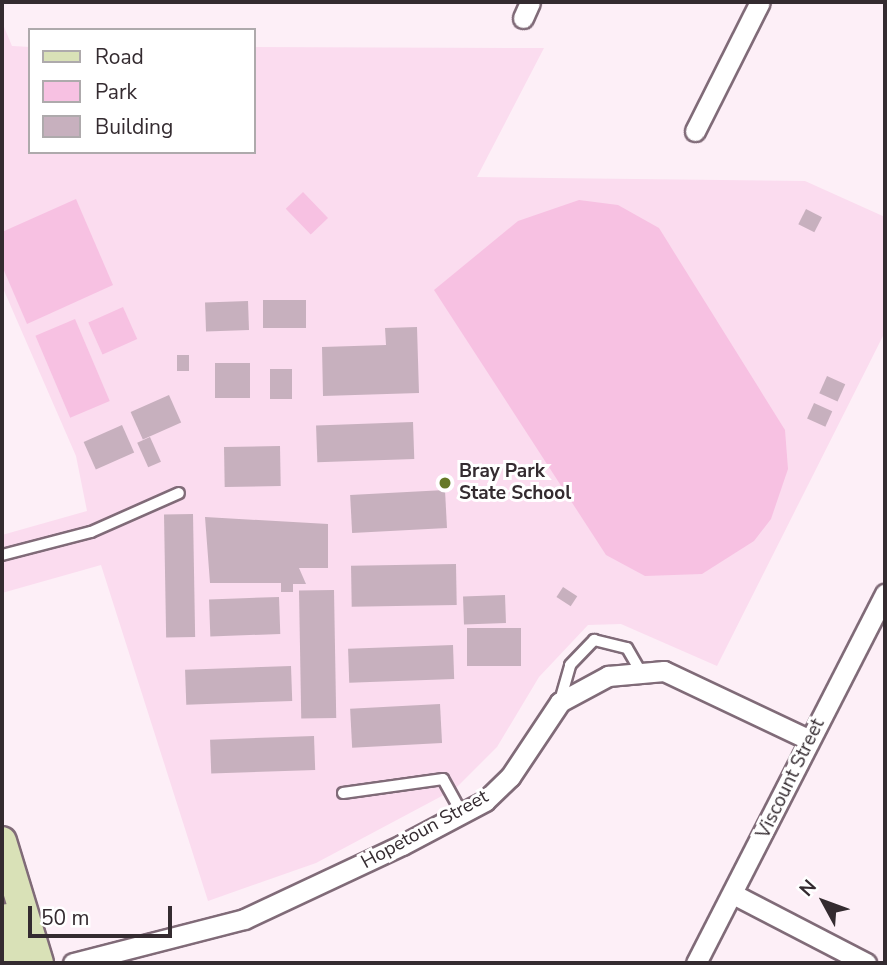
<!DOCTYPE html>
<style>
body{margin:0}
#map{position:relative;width:887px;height:965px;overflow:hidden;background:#fdeff7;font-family:"Nunito Sans",sans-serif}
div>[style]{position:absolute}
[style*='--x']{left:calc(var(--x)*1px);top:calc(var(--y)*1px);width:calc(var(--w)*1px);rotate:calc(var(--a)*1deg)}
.built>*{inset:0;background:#fbdcef}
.green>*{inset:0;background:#f7c1e2;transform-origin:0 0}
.building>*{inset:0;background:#c7b0be;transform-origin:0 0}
.roads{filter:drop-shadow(2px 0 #806b78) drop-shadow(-2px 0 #806b78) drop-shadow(0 2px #806b78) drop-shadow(0 -2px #806b78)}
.lane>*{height:10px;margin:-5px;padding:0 5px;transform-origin:5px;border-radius:5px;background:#fff}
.street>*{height:19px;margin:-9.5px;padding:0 9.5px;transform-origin:9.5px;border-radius:9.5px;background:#fff}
.secondary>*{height:28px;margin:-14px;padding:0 14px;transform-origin:14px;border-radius:14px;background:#d9e1b7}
.dots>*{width:19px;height:19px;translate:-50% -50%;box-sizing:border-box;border:4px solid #fff;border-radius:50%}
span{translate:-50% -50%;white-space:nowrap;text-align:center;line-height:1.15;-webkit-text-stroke:6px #fff;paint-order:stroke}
.poi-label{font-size:19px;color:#342b30;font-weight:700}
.left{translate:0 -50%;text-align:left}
.street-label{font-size:19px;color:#342b30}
.frame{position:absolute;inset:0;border:4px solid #342b30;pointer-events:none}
.legend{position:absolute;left:28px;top:28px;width:228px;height:126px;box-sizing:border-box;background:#fff;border:2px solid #aeaaac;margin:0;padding:9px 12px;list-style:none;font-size:21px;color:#342b30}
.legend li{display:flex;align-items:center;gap:14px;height:35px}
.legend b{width:35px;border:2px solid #aeaaac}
.north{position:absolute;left:789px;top:867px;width:70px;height:70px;-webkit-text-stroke:5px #fff;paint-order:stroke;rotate:311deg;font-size:19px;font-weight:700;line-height:28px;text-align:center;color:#342b30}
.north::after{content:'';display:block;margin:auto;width:24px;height:32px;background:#342b30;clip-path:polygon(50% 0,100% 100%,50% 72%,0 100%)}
.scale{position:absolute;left:28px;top:906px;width:144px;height:32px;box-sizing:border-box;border:4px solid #342b30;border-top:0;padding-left:9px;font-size:21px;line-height:24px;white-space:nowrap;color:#342b30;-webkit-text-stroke:5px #fff;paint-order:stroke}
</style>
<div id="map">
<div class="built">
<div style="clip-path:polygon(2px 22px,12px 46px,30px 47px,30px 152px,254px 152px,254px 47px,544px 48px,477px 177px,805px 181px,885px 217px,885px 332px,717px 666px,621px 624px,588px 625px,539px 677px,497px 747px,455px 789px,316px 863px,208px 901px,101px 565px,2px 593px,2px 535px,87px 511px,76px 456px,2px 286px)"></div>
</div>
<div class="green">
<div style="left:303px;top:192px;width:36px;height:24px;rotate:46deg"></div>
<div style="clip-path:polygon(76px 199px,113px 285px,27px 324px,2px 266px,2px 232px)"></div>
<div style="clip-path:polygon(579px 200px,618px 205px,659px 228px,785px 430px,788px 469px,771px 519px,754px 541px,702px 574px,645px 576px,606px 555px,434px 290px,518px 221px)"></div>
<div style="left:123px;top:307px;width:35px;height:38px;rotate:66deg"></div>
<div style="left:75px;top:319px;width:89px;height:43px;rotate:67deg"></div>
</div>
<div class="building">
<div style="left:806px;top:209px;width:18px;height:17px;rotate:27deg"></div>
<div style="left:306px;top:300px;width:28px;height:43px;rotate:90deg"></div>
<div style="left:248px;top:301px;width:29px;height:43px;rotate:88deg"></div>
<div style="clip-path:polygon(417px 327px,419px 393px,323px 396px,322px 347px,386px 345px,385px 328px)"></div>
<div style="left:177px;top:355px;width:12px;height:16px"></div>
<div style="left:250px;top:363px;width:35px;height:35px;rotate:90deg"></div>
<div style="left:270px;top:369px;width:22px;height:30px"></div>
<div style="left:827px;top:376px;width:20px;height:19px;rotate:24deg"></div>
<div style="left:169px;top:395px;width:30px;height:42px;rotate:66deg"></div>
<div style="left:814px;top:403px;width:20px;height:17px;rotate:24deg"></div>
<div style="left:413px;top:422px;width:37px;height:97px;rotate:88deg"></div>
<div style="left:122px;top:425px;width:30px;height:42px;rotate:66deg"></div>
<div style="left:150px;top:437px;width:27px;height:14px;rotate:66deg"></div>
<div style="left:280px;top:446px;width:40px;height:56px;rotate:89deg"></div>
<div style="left:445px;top:490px;width:38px;height:95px;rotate:87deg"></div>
<div style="left:193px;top:514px;width:123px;height:29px;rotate:89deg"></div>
<div style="clip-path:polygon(205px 517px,328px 524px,328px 568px,299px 568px,306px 584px,293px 584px,293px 592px,281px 592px,281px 583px,210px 583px)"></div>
<div style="left:456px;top:564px;width:41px;height:105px;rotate:89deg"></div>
<div style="left:563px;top:587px;width:17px;height:12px;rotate:33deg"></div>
<div style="left:334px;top:590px;width:128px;height:35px;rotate:89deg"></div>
<div style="left:505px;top:595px;width:28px;height:42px;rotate:88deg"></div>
<div style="left:279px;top:597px;width:37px;height:70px;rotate:88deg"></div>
<div style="left:521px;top:628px;width:38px;height:54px;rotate:90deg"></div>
<div style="left:453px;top:645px;width:34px;height:105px;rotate:88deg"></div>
<div style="left:291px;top:666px;width:35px;height:106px;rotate:88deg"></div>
<div style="left:440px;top:704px;width:39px;height:90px;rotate:87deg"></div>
<div style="left:314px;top:736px;width:34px;height:104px;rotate:88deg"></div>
</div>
<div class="roads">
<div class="lane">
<div style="--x:2;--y:555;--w:92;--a:-14.5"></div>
<div style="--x:91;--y:532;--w:96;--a:-23.9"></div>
<div style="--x:560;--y:701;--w:37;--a:-74"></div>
<div style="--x:570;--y:665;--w:35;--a:-46"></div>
<div style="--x:594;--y:640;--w:34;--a:14"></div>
<div style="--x:627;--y:648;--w:24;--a:60"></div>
<div style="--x:343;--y:793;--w:101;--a:-8"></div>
<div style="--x:443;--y:779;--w:39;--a:61"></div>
</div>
<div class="street">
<div style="--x:523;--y:18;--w:17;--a:-66"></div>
<div style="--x:695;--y:131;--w:144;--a:-63.3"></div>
<div style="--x:733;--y:894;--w:150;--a:27.4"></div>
<div style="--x:73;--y:963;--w:177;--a:-14.4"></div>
<div style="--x:244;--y:919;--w:174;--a:-25.1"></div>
<div style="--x:402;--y:845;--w:94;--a:-27.9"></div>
<div style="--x:485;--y:801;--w:35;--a:-44"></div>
<div style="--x:510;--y:777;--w:90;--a:-56.3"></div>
<div style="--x:560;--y:702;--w:55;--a:-28.4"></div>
<div style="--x:608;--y:676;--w:56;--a:-5.1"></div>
<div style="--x:664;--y:671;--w:161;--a:25.3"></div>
<div style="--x:696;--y:963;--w:415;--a:-62.9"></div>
</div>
<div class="secondary">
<div style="--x:2;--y:841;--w:127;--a:73.1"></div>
<div style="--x:7;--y:918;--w:46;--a:76.3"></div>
</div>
</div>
<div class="dots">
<div style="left:445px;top:483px;background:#657726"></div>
</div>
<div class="poi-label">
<span class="left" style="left:459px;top:483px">Bray Park<br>State School</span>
</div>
<div class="street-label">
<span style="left:791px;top:779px;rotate:-64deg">Viscount Street</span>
<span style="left:425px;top:830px;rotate:-29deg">Hopetoun Street</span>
</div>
<div class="frame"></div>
<ul class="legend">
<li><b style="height:9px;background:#d9e1b7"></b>Road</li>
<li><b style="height:19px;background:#f7c1e2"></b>Park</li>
<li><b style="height:19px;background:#c7b0be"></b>Building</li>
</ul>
<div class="north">N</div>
<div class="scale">50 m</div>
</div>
